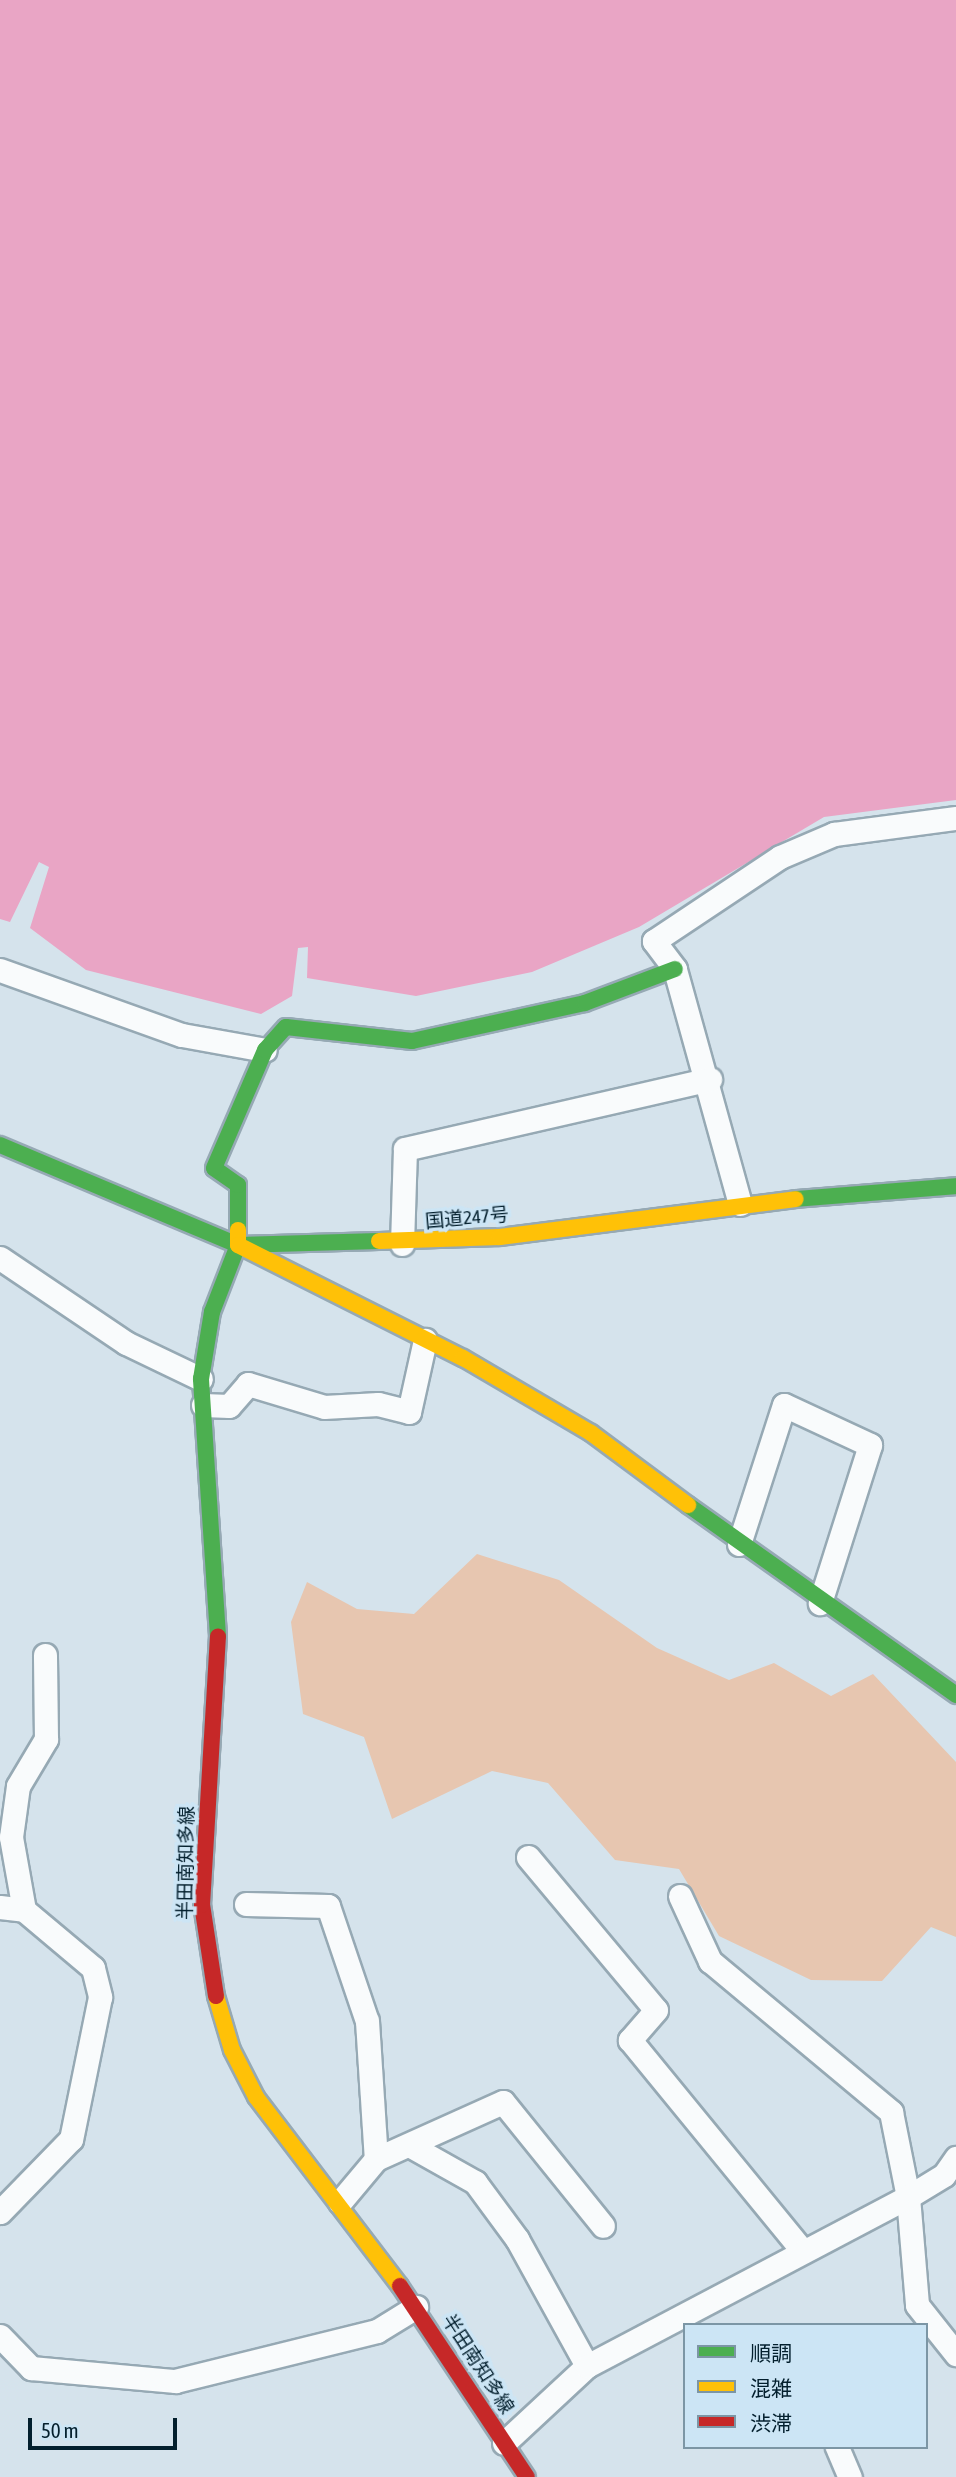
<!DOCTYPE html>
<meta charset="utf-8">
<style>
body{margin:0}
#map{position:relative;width:956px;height:2477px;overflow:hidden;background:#d5e3ec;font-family:"Asap Condensed","Noto Sans JP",sans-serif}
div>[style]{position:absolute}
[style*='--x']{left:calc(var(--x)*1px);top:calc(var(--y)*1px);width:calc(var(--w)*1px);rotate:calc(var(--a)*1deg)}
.green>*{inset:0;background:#e7c6b0}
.water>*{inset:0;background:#e9a5c5}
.roads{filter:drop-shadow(2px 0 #96a9b4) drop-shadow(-2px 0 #96a9b4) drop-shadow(0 2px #96a9b4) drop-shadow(0 -2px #96a9b4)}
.street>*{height:23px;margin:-11.5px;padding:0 11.5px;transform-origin:11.5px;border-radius:11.5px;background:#f9fbfc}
.fast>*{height:16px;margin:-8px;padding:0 8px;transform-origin:8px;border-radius:8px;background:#4caf50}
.slow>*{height:16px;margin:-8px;padding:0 8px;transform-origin:8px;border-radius:8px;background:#ffc107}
.jam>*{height:16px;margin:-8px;padding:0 8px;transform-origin:8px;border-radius:8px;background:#c62828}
span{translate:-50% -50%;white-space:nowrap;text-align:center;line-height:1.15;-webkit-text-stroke:7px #cce5f5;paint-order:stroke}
.street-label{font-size:19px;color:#031f2d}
.legend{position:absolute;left:683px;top:2323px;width:245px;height:126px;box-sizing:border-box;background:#cce5f5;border:2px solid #7c96a5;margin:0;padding:9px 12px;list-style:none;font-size:21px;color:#031f2d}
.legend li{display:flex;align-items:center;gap:14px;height:35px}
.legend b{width:35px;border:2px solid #7c96a5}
.scale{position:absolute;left:28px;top:2418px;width:149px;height:32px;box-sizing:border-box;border:4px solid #031f2d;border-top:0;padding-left:9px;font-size:21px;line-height:24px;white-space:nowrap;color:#031f2d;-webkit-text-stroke:5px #cce5f5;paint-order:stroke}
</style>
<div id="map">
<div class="green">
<div style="clip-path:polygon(477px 1554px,559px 1580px,657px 1648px,729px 1680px,774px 1663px,831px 1696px,873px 1674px,956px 1762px,956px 1937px,931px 1927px,882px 1981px,811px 1980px,719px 1936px,679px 1869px,615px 1860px,548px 1783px,492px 1771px,392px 1819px,364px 1737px,303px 1714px,291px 1622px,307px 1582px,357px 1609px,414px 1614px)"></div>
</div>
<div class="water">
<div style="clip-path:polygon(0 0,956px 0,956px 800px,824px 817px,639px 927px,532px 972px,416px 996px,307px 978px,308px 947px,298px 948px,292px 996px,261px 1014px,86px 970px,30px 928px,49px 867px,39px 862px,10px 922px,0 919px)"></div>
</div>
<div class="roads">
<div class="street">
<div style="--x:0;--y:970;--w:193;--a:19.7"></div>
<div style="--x:182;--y:1035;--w:84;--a:10.2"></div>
<div style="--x:740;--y:1204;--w:244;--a:-105.5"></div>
<div style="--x:675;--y:969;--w:35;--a:-127"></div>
<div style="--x:654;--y:941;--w:151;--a:-33.7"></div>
<div style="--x:780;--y:857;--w:59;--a:-23.1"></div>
<div style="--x:834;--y:834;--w:123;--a:-7.5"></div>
<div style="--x:402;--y:1244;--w:95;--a:-88.2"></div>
<div style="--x:405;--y:1149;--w:313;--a:-12.9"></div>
<div style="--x:0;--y:1258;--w:152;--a:34"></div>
<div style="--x:126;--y:1343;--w:83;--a:25.6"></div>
<div style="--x:203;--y:1405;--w:26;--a:2"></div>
<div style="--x:229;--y:1406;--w:29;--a:-49"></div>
<div style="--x:248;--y:1384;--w:79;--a:16.8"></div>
<div style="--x:324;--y:1407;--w:54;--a:-3.2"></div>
<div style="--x:378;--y:1404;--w:32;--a:14"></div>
<div style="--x:409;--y:1412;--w:74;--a:-77.5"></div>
<div style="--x:739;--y:1544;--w:146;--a:-72.1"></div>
<div style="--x:784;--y:1405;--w:95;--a:24.9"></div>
<div style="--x:870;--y:1445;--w:166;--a:107.6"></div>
<div style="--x:528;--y:1857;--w:199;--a:50.1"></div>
<div style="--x:656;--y:2010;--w:40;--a:131"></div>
<div style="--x:630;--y:2040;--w:273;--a:50.7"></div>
<div style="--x:680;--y:1896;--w:72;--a:65.2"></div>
<div style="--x:710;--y:1961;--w:236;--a:39.8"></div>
<div style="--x:891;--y:2112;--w:87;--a:78.7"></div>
<div style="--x:908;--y:2197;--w:108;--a:85.2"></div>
<div style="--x:917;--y:2305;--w:63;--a:51.5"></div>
<div style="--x:246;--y:1904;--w:82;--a:1.4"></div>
<div style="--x:328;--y:1906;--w:121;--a:71.3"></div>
<div style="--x:367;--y:2021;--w:138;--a:86.3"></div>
<div style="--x:0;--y:1907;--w:24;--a:7"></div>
<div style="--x:24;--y:1910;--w:90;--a:40"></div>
<div style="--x:93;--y:1968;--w:30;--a:76"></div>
<div style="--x:100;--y:1997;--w:145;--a:101.5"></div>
<div style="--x:71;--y:2139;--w:102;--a:134.2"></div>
<div style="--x:24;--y:1910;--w:74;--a:-100.1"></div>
<div style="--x:11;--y:1837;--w:51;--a:-82.2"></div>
<div style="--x:18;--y:1786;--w:55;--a:-59.2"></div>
<div style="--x:46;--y:1739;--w:84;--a:-90.7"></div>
<div style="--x:409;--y:2145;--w:76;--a:29.3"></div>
<div style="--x:475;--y:2182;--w:71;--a:53.6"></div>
<div style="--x:517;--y:2239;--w:145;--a:61.1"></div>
<div style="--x:340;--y:2202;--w:56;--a:-50.1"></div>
<div style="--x:376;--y:2159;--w:139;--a:-24.2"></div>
<div style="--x:503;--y:2102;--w:159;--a:51.1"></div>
<div style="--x:0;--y:2336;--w:45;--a:45.9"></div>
<div style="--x:31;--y:2368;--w:145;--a:5.2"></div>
<div style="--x:175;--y:2381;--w:208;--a:-13.9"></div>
<div style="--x:377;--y:2331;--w:46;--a:-31.6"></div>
<div style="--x:504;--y:2443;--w:113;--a:-42.9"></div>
<div style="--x:587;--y:2366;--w:363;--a:-27.8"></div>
<div style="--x:908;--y:2197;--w:42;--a:-31.4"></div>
<div style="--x:944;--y:2175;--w:21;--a:-55"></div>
<div style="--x:837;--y:2447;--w:33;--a:67"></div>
</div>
<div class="fast">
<div style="--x:0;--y:1145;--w:258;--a:22.8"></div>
<div style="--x:238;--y:1245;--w:141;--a:-1.6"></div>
<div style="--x:796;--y:1199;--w:161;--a:-4.6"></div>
<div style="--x:238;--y:1230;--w:45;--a:-90"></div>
<div style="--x:238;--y:1185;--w:29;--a:-145"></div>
<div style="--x:214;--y:1168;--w:129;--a:-66.6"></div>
<div style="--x:265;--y:1050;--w:31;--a:-48"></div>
<div style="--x:286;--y:1027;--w:127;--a:6.3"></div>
<div style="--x:412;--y:1041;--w:177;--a:-12.4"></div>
<div style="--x:585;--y:1003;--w:96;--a:-20.7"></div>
<div style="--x:688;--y:1505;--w:329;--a:35.3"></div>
<div style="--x:218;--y:1636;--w:258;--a:-93.8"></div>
<div style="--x:201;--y:1379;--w:68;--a:-80.7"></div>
<div style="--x:212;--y:1312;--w:72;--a:-68.8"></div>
</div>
<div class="slow">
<div style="--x:238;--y:1230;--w:15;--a:90"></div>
<div style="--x:238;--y:1245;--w:252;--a:26.7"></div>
<div style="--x:463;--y:1358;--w:148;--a:30.4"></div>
<div style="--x:591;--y:1433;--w:121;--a:36.6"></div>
<div style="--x:379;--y:1241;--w:121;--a:-1.9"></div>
<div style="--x:500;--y:1237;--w:298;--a:-7.3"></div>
<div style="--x:216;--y:1996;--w:56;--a:73.5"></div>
<div style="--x:232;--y:2050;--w:53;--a:62.9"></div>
<div style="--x:256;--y:2097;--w:238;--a:52.7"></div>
</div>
<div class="jam">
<div style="--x:216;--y:1996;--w:92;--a:-98.7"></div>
<div style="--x:202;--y:1905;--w:269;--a:-86.6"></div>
<div style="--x:400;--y:2286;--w:229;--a:56.4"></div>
</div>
</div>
<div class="street-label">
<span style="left:467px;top:1218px;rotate:-5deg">国道247号</span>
<span style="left:186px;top:1863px;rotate:-89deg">半田南知多線</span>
<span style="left:478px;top:2364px;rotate:57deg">半田南知多線</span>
</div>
<ul class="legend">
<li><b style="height:9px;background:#4caf50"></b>順調</li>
<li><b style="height:9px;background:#ffc107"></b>混雑</li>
<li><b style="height:9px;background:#c62828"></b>渋滞</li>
</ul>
<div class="scale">50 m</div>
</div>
